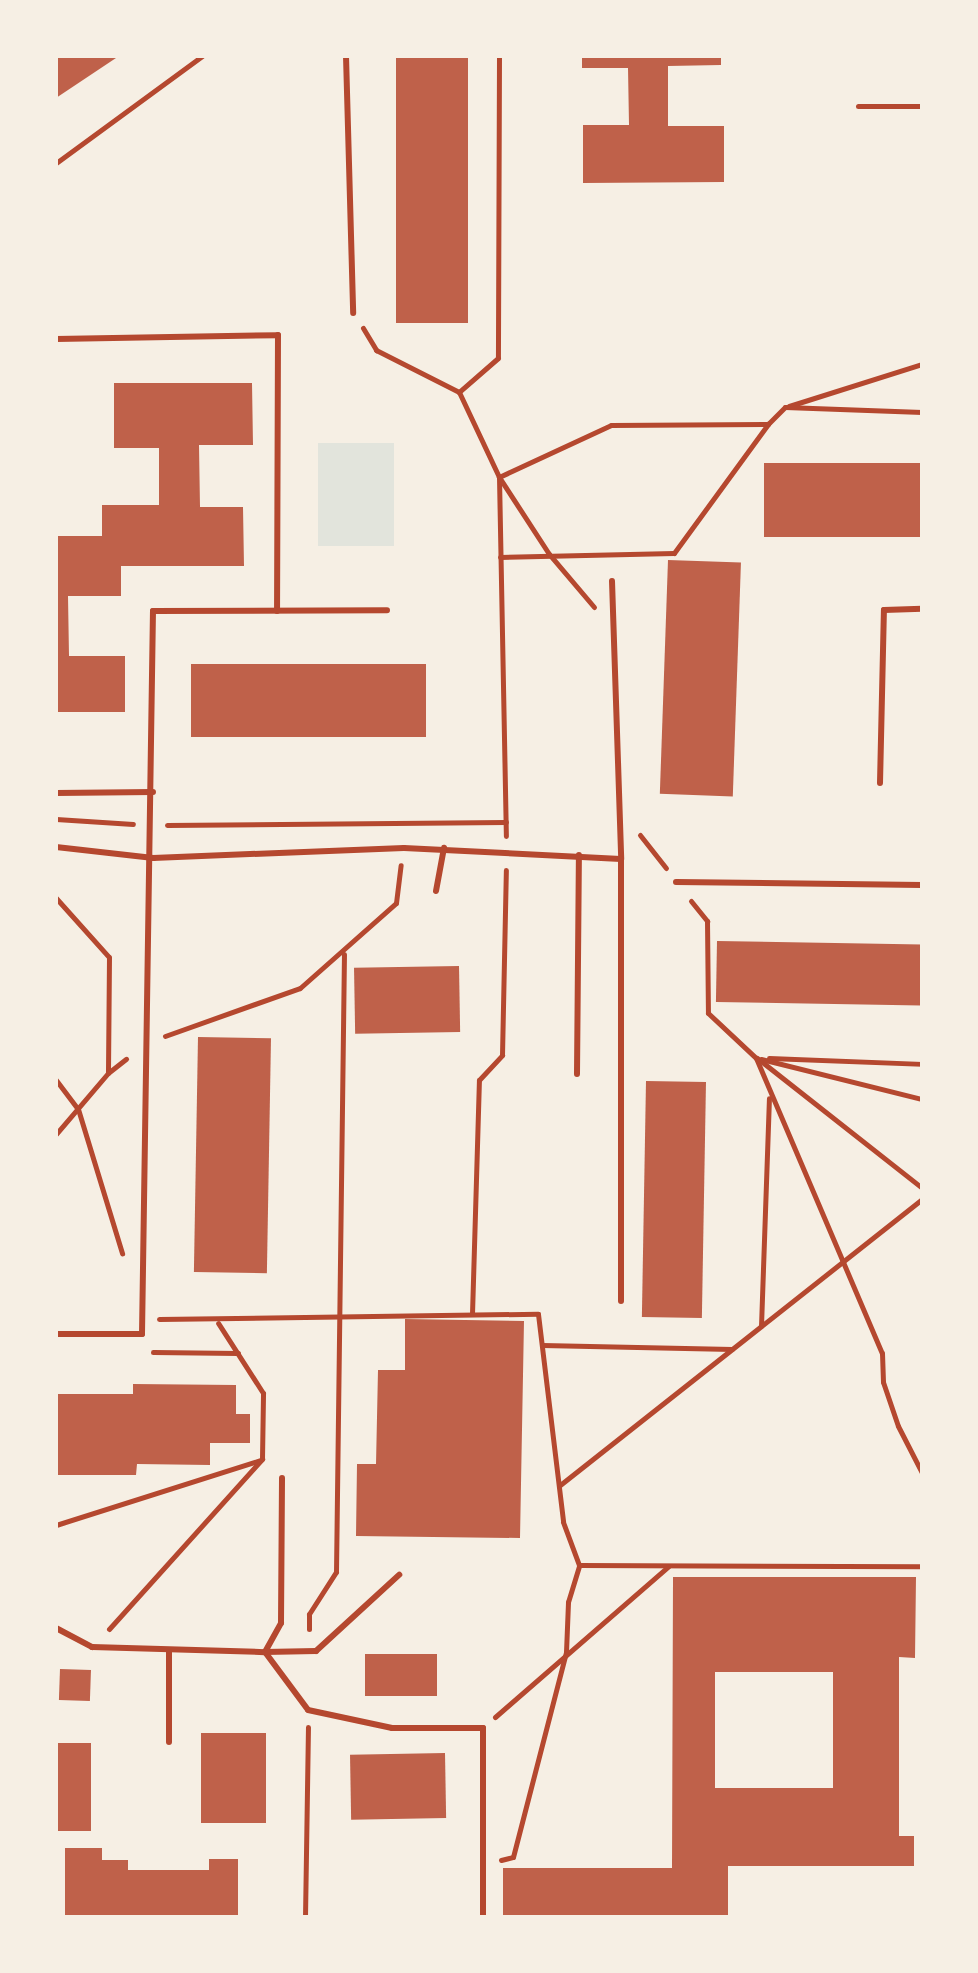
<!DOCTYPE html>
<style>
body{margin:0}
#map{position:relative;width:978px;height:1973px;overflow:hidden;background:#f6efe4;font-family:"Noto Sans",sans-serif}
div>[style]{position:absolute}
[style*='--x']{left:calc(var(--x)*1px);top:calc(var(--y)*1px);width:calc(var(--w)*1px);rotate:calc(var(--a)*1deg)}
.green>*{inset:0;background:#e2e4dc;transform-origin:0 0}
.building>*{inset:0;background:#bf614a;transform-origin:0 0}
.path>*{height:5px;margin:-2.5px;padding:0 2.5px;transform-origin:2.5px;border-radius:2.5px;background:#b5482f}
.service>*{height:6px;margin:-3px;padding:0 3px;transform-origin:3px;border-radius:3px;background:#b5482f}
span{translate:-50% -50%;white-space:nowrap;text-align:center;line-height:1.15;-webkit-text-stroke:7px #f6efe4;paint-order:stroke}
.frame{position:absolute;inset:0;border:58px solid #f6efe4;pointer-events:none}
</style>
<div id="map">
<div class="green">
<div style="left:318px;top:443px;width:76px;height:103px"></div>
</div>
<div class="building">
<div style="clip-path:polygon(56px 56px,119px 56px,56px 98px)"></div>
<div style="left:396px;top:56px;width:72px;height:267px"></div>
<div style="clip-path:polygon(582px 56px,721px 56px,721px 65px,668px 66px,668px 126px,724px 126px,724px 182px,583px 183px,583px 125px,629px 125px,628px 68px,582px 68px)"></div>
<div style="clip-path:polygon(114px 383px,252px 383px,253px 445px,199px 445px,200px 507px,243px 507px,244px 566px,121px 566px,121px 596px,68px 596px,69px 656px,125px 656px,125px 712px,56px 712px,56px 536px,102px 536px,102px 505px,159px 505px,159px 448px,114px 448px)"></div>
<div style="left:764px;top:463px;width:158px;height:74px"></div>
<div style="left:668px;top:560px;width:73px;height:234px;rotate:2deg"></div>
<div style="left:426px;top:664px;width:73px;height:235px;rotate:90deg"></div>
<div style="left:717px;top:941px;width:205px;height:61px;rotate:1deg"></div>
<div style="left:459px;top:966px;width:66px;height:105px;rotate:89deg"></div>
<div style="left:198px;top:1037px;width:73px;height:235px;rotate:1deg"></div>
<div style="left:646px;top:1081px;width:60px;height:236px;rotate:1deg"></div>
<div style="clip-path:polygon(405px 1319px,524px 1321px,520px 1538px,356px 1536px,357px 1464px,376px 1464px,378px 1370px,405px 1370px)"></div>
<div style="clip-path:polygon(133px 1384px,236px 1385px,236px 1414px,250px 1414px,250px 1443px,210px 1443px,210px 1465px,137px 1464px,136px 1475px,56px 1475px,56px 1394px,133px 1394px)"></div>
<div style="clip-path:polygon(evenodd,673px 1577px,916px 1577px,915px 1658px,899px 1657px,899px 1836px,914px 1836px,914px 1866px,728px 1866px,728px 1917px,503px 1917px,503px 1868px,672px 1868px,673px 1577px,715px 1672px,833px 1672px,833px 1788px,715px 1788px,715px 1672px)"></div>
<div style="left:437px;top:1654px;width:42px;height:72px;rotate:90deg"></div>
<div style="left:60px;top:1669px;width:31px;height:31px;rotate:2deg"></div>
<div style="left:266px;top:1733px;width:90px;height:65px;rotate:90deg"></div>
<div style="left:56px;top:1743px;width:35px;height:88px"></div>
<div style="left:445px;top:1753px;width:65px;height:95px;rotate:89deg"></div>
<div style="clip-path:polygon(65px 1848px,102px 1848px,102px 1860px,128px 1860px,128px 1870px,209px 1870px,209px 1859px,238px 1859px,238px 1916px,65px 1916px)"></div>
</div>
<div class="path">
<div style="--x:499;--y:56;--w:302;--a:90.2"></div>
<div style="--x:498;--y:358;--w:52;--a:138.9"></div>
<div style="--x:459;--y:392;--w:94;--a:64.8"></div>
<div style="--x:499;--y:477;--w:359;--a:88.9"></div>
<div style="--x:858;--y:106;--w:64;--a:0"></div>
<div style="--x:56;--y:163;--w:181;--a:-36.2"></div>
<div style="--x:363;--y:328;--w:26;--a:59"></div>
<div style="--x:376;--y:350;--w:93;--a:26.8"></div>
<div style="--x:789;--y:406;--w:139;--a:-17.5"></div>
<div style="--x:500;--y:557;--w:174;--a:-1.3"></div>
<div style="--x:674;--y:553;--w:160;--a:-53.9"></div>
<div style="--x:594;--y:607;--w:70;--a:-130.3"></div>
<div style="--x:549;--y:554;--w:92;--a:-123"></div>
<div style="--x:499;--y:477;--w:123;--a:-24.9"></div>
<div style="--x:611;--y:425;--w:157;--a:-0.4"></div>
<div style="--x:768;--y:424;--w:24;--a:-45"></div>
<div style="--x:785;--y:407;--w:137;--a:2.1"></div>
<div style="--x:56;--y:819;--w:77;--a:3.7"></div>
<div style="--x:167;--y:825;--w:339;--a:-0.5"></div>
<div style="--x:640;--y:835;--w:42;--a:51.8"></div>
<div style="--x:56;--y:898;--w:79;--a:48.1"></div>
<div style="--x:109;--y:957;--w:116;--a:90.5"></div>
<div style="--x:108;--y:1073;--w:80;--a:130.4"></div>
<div style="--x:691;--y:901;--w:26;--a:51"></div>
<div style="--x:707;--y:921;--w:92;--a:89.4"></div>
<div style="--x:708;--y:1013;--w:66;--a:43.2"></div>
<div style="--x:756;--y:1058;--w:321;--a:66.9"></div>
<div style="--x:882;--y:1353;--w:29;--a:88"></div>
<div style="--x:883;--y:1382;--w:46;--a:71.2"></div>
<div style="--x:898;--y:1426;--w:53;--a:62.9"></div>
<div style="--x:165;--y:1036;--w:143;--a:-19.6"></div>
<div style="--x:300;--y:988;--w:128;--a:-41.5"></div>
<div style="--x:396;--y:903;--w:38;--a:-83"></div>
<div style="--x:757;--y:1058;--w:210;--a:38.2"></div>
<div style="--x:769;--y:1058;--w:153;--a:2.2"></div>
<div style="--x:761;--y:1059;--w:166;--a:14"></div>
<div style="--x:108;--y:1073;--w:23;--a:-38"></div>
<div style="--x:56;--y:1080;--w:36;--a:53"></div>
<div style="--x:78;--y:1109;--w:151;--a:73"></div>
<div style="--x:472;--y:1314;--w:234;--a:-88.3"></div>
<div style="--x:479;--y:1080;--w:34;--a:-47"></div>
<div style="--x:502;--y:1055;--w:185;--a:-88.8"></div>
<div style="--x:159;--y:1319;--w:379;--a:-0.8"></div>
<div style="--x:538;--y:1314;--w:209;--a:83.1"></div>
<div style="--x:563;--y:1522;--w:46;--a:69.6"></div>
<div style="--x:761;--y:1326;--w:228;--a:-88"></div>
<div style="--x:542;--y:1345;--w:190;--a:1.2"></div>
<div style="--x:153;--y:1352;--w:85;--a:0.7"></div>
<div style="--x:560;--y:1485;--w:461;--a:-38.3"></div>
<div style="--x:56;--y:1525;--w:215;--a:-17.6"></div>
<div style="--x:109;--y:1629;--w:229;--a:-48"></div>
<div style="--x:262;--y:1459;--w:66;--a:-89.1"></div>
<div style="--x:263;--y:1393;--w:83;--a:-122.7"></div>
<div style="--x:309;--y:1629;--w:15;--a:-90"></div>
<div style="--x:309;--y:1614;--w:50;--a:-57.3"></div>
<div style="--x:336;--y:1572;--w:618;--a:-89.26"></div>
<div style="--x:495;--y:1717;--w:230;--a:-41"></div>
<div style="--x:501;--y:1860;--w:12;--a:-14"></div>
<div style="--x:513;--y:1857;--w:212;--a:-75.5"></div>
<div style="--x:566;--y:1652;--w:50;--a:-87.7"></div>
<div style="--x:568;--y:1602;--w:39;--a:-73"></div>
<div style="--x:579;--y:1565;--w:343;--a:0.2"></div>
<div style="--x:305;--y:1917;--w:190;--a:-89.1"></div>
</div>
<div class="service">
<div style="--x:346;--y:56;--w:257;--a:88.4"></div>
<div style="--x:56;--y:339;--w:222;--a:-1"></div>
<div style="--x:278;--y:335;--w:276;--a:90.2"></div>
<div style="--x:612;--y:581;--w:278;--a:88.1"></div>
<div style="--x:621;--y:859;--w:442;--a:90"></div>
<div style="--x:880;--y:783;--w:173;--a:-88.7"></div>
<div style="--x:884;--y:610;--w:38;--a:-2"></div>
<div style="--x:56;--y:793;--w:97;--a:-0.6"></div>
<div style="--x:56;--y:847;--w:98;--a:6.5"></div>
<div style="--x:153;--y:858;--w:251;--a:-2.3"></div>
<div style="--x:404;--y:848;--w:217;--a:2.9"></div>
<div style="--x:676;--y:882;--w:246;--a:0.7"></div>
<div style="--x:436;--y:891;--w:44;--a:-79.5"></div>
<div style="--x:577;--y:1074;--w:219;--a:-89.5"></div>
<div style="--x:56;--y:1334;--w:86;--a:0"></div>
<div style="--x:142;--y:1334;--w:723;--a:-89.13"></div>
<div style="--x:153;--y:611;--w:234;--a:-0.2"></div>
<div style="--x:56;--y:1628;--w:41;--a:27.8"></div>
<div style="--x:92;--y:1647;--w:173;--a:1.7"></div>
<div style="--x:265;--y:1652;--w:33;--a:-61"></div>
<div style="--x:281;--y:1623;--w:145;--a:-89.6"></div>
<div style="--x:169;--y:1652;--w:90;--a:90"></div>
<div style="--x:265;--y:1652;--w:72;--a:53.4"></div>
<div style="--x:308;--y:1710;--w:86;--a:12.1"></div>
<div style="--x:392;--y:1728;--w:91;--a:0"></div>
<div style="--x:483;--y:1728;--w:189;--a:90"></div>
<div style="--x:265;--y:1652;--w:51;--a:-1.1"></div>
<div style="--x:316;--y:1651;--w:113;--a:-42.5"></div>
</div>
<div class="frame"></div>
</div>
